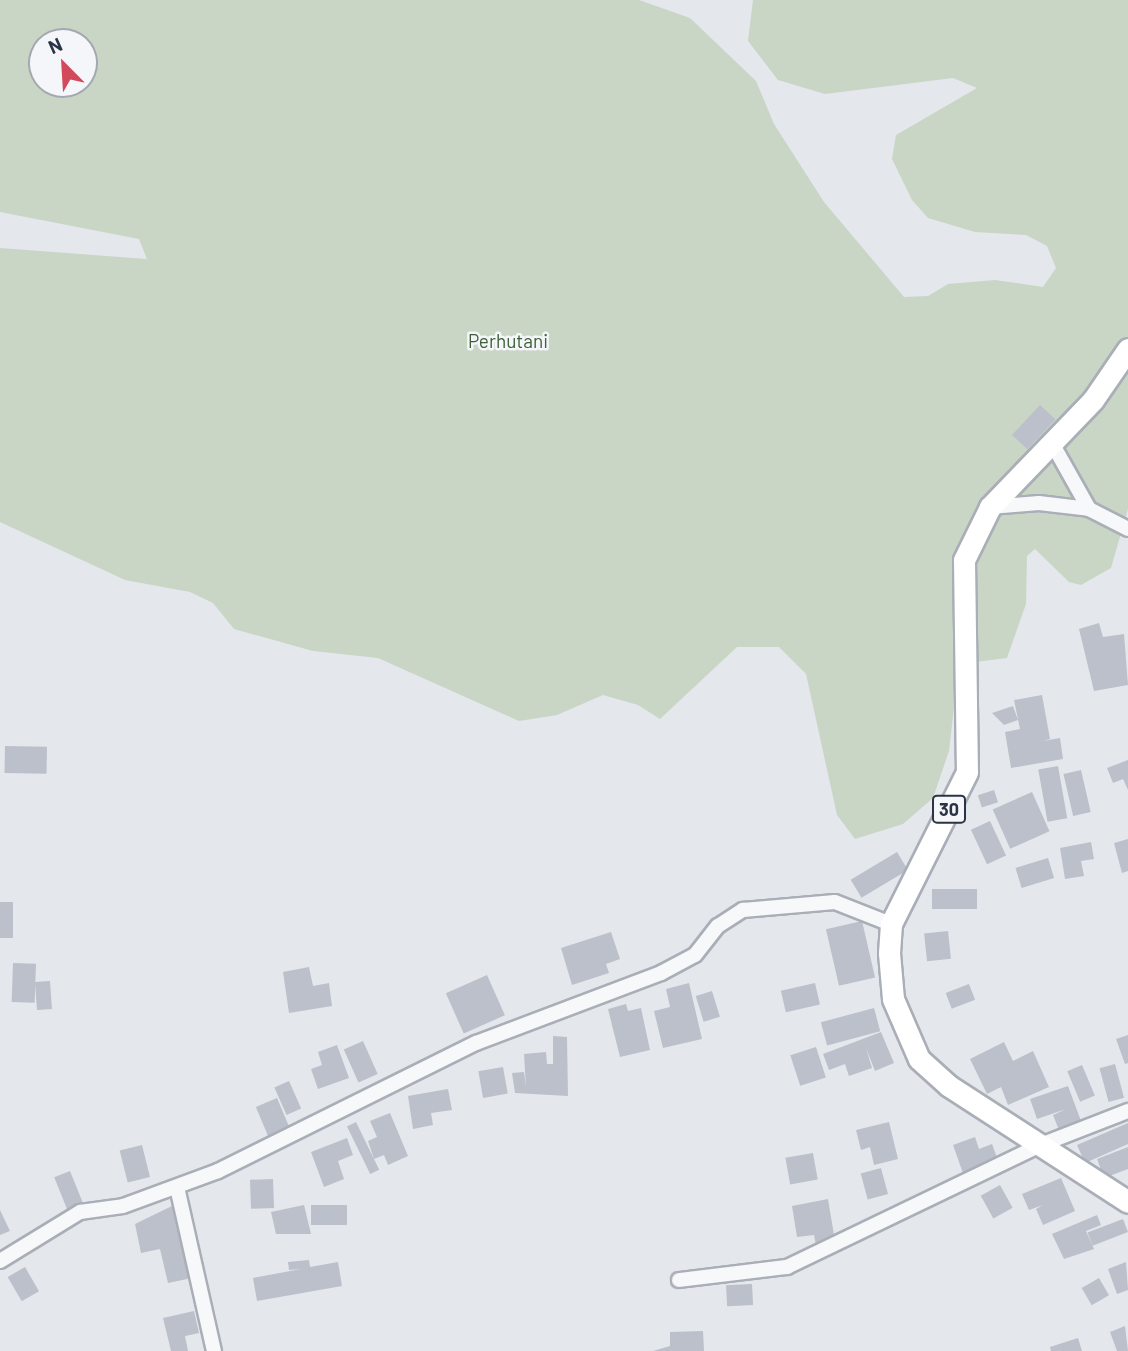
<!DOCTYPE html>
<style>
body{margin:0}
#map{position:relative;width:1128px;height:1351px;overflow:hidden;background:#e4e7ec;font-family:Barlow,sans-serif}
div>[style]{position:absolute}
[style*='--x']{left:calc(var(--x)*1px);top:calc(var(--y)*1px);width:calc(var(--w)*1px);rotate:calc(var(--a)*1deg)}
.green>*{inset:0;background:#c9d6c5}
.building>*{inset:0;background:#bbc0ca;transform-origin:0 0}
.roads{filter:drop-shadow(2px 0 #a9aeb7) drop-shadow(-2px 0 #a9aeb7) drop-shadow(0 2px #a9aeb7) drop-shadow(0 -2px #a9aeb7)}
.minor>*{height:14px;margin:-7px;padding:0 7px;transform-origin:7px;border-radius:7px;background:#f7f8fa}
.highway>*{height:21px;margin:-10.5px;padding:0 10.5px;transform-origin:10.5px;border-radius:10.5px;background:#fff}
span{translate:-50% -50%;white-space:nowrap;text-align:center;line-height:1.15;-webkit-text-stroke:5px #f4f6f9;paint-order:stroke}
.shield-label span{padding:2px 5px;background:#f4f6f9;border:2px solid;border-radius:5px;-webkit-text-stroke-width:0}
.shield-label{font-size:18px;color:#2b3445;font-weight:700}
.park-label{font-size:19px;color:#3f6138}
.north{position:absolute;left:28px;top:28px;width:70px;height:70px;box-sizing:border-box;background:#f4f6f9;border:2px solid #a4a8b1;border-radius:50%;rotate:336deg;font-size:19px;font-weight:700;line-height:28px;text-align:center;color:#2b3445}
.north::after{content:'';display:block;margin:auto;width:24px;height:32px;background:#d1495b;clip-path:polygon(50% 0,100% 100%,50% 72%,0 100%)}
</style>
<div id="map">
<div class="green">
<div style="clip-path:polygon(evenodd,0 0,639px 0,690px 18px,756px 81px,774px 124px,824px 202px,904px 297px,928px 296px,948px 284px,995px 280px,1043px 287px,1056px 268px,1047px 246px,1026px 235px,975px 232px,928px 218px,912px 200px,892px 159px,896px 135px,977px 88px,953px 78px,825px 94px,778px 80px,748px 41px,753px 0,1128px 0,1128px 509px,1111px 568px,1081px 585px,1069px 582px,1035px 549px,1027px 556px,1026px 604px,1007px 658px,959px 664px,949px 751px,933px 798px,903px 824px,855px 839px,837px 815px,806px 674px,779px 647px,737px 647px,660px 719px,638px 705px,603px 695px,557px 715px,519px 721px,378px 658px,313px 651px,234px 629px,213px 603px,190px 592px,125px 580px,0 522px,0 248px,147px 259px,139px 239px,0 212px,0 0,42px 42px,84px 42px,84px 84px,42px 84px,42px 42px)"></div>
</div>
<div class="building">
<div style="left:1040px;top:405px;width:21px;height:41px;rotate:43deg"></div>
<div style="clip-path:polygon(1099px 623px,1103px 637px,1124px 634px,1128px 685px,1094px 691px,1079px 629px)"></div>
<div style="clip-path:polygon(1042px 695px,1050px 739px,1043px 741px,1060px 738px,1063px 759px,1011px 768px,1005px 732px,1020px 729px,1014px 700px)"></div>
<div style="clip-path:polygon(1013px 706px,1018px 720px,1004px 725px,992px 713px)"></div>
<div style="left:5px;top:746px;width:42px;height:27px;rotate:1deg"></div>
<div style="clip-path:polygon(1128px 760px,1128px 790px,1123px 779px,1113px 783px,1107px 768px)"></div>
<div style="left:1058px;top:766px;width:53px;height:20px;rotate:80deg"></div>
<div style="left:1081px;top:770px;width:43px;height:18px;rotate:77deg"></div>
<div style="left:994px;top:790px;width:13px;height:17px;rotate:72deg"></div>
<div style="left:1032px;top:792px;width:43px;height:43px;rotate:66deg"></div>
<div style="left:990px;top:821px;width:38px;height:21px;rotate:65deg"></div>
<div style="clip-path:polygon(1128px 839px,1128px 871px,1122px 873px,1114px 843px)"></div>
<div style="clip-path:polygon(1091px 842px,1094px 859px,1081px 861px,1084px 876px,1065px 879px,1060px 848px)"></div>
<div style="left:897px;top:852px;width:21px;height:54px;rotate:59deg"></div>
<div style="left:1048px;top:858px;width:21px;height:34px;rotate:73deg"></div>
<div style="left:977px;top:889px;width:20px;height:45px;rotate:90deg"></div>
<div style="left:0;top:902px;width:13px;height:36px"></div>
<div style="left:862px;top:921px;width:58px;height:37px;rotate:77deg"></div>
<div style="left:948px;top:931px;width:28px;height:24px;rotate:84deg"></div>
<div style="clip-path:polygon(611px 932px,620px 959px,606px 964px,609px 973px,572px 985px,561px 948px)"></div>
<div style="left:13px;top:963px;width:23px;height:39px;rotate:2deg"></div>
<div style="clip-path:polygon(309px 967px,313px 986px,329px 983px,332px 1006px,289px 1013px,283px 972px)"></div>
<div style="left:487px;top:975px;width:44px;height:45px;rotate:66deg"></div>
<div style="left:50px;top:981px;width:28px;height:15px;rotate:86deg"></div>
<div style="clip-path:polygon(689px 983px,702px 1039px,663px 1048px,654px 1011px,670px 1007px,666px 989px)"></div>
<div style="left:815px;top:983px;width:22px;height:35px;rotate:77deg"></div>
<div style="left:969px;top:984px;width:17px;height:25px;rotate:69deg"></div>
<div style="left:712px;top:991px;width:27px;height:17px;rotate:73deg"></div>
<div style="clip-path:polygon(626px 1004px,628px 1011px,641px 1008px,650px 1050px,620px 1057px,608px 1009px)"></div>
<div style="left:874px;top:1008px;width:24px;height:55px;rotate:75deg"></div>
<div style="clip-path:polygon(881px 1032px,894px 1063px,875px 1071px,866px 1048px,872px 1068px,849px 1076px,845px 1064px,829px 1070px,823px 1054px)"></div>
<div style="clip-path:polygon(1128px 1035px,1128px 1063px,1125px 1064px,1116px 1039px)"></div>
<div style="clip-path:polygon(553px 1036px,567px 1037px,568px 1096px,515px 1093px,512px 1073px,524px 1072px,526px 1087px,524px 1054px,546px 1052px,547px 1064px,553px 1064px)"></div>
<div style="left:363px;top:1041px;width:36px;height:21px;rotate:66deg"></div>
<div style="clip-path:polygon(1004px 1042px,1013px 1061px,1033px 1051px,1049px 1087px,1008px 1105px,1001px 1087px,987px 1094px,970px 1059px)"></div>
<div style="clip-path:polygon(337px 1045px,349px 1078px,318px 1089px,311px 1069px,322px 1065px,318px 1052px)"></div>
<div style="left:816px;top:1047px;width:32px;height:27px;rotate:72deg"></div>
<div style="left:1115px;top:1064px;width:35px;height:16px;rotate:75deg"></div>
<div style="left:1082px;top:1065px;width:33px;height:16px;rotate:67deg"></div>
<div style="left:503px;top:1067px;width:27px;height:25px;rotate:80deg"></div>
<div style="left:289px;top:1081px;width:30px;height:16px;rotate:66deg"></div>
<div style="clip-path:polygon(1068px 1086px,1081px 1121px,1059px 1130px,1053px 1115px,1066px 1109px,1037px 1119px,1030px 1099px)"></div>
<div style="clip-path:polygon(448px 1089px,452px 1110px,431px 1113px,433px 1125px,413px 1129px,408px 1096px)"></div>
<div style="left:277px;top:1098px;width:39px;height:23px;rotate:67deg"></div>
<div style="clip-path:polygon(390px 1113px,408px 1156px,388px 1165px,384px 1155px,374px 1159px,368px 1141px,377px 1137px,370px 1121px)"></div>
<div style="left:356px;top:1122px;width:53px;height:10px;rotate:64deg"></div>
<div style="clip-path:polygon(889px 1122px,898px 1159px,874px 1165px,870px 1147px,861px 1150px,856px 1130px)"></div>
<div style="clip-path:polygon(1128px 1123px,1128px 1144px,1085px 1163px,1077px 1145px)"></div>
<div style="clip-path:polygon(975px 1137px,979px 1149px,992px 1144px,999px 1163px,964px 1176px,953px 1145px)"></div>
<div style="clip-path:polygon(347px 1138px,353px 1155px,338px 1161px,344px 1179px,324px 1187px,311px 1152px)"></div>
<div style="left:142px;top:1145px;width:33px;height:23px;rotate:76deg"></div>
<div style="clip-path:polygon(1128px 1147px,1128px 1169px,1104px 1178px,1097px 1159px)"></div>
<div style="left:813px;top:1153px;width:27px;height:28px;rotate:80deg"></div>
<div style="left:881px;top:1168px;width:27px;height:21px;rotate:75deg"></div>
<div style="left:70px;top:1171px;width:35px;height:17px;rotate:68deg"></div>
<div style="clip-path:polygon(1061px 1178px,1075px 1211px,1043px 1225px,1036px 1209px,1043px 1205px,1029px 1210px,1022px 1194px)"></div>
<div style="left:273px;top:1179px;width:29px;height:23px;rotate:88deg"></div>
<div style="left:1000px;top:1185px;width:26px;height:22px;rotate:61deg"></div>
<div style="clip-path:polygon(828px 1199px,835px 1241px,816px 1245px,814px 1235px,797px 1237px,792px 1206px)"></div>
<div style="clip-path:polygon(174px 1205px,192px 1278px,168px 1283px,160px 1249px,141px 1253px,135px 1224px)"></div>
<div style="clip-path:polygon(304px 1205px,311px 1234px,276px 1234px,271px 1212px)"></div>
<div style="left:347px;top:1205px;width:20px;height:36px;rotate:90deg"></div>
<div style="clip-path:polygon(0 1210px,10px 1231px,0 1235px)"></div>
<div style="clip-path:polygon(1097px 1215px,1101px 1225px,1086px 1231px,1094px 1249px,1064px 1259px,1052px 1234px)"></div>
<div style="left:1123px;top:1219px;width:14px;height:38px;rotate:69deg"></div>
<div style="clip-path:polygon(309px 1260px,310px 1267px,338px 1262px,342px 1286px,257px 1301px,253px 1278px,301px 1269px,289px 1270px,288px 1262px)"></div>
<div style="clip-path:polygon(1126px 1262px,1128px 1290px,1117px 1294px,1108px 1269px)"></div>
<div style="left:25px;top:1267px;width:28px;height:20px;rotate:60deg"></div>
<div style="left:1099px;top:1278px;width:20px;height:20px;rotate:60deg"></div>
<div style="left:752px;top:1284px;width:21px;height:26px;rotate:87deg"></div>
<div style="clip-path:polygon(194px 1311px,199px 1333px,185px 1336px,188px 1351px,171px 1351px,163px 1318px)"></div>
<div style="clip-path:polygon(1125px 1326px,1128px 1351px,1117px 1351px,1110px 1332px)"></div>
<div style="clip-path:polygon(703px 1331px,704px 1351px,653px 1351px,670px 1346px,670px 1332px)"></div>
<div style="clip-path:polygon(1078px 1338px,1082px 1351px,1051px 1351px,1050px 1347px)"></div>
</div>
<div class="roads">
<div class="minor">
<div style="--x:1052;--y:443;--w:76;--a:60.7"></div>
<div style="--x:990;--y:507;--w:49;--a:-4.7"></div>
<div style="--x:1039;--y:503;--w:50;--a:6.8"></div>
<div style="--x:1089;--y:509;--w:44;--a:27.1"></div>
<div style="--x:177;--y:1187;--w:168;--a:77.3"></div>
<div style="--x:0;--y:1261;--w:94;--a:-31.5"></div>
<div style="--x:80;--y:1212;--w:43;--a:-7.9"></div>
<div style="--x:123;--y:1206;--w:101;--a:-20.2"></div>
<div style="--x:218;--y:1171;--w:288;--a:-26.4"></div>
<div style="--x:476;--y:1043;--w:198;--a:-20.7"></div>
<div style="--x:661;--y:973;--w:38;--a:-28"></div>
<div style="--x:695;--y:955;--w:37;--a:-52"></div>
<div style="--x:718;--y:926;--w:30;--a:-33"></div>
<div style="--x:743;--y:910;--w:92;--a:-5"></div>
<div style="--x:835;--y:902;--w:60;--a:21.4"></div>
<div style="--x:679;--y:1280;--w:109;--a:-6.9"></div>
<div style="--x:787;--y:1267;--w:279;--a:-25.7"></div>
<div style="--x:1038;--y:1146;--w:97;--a:-21.3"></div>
</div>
<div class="highway">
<div style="--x:1128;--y:349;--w:62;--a:124.5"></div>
<div style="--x:1093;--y:400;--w:149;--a:133.9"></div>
<div style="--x:990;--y:507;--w:59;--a:116.1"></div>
<div style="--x:964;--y:560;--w:212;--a:89.2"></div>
<div style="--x:967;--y:772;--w:170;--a:116.6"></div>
<div style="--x:891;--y:924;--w:29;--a:94"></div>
<div style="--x:889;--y:953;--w:46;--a:85"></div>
<div style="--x:893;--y:999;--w:65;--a:66.6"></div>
<div style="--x:919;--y:1059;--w:40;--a:42"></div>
<div style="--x:949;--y:1086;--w:213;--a:32.9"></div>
</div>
</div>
<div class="shield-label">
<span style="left:949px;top:809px">30</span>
</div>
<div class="park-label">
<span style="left:508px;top:341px">Perhutani</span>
</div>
<div class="north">N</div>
</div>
